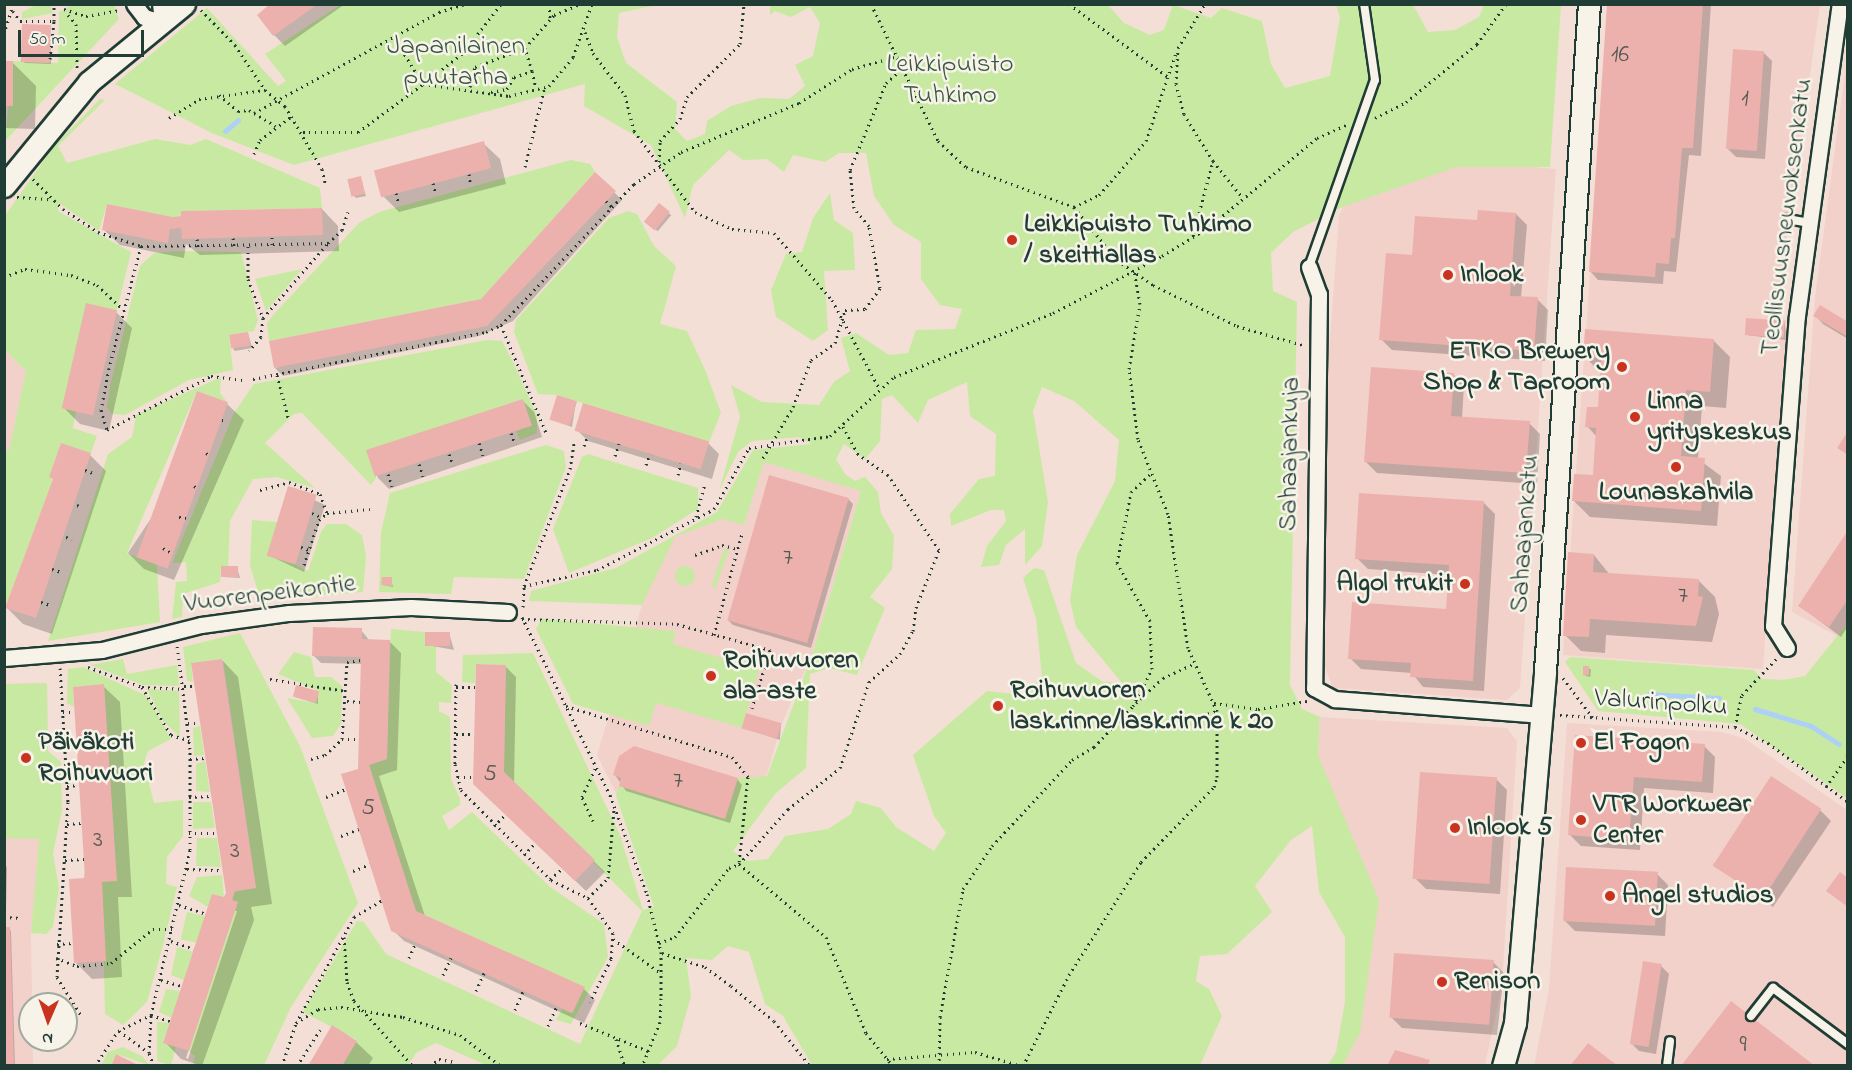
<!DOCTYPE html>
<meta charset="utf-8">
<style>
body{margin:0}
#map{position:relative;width:1852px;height:1070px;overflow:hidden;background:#f4dfd6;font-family:"Indie Flower",sans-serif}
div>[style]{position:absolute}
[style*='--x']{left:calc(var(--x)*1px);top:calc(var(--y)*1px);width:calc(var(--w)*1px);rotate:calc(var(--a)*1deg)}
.built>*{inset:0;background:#f2d1ca}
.green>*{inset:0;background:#c8e9a1;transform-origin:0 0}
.round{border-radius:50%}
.shadow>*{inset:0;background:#0003;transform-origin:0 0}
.stream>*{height:5px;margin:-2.5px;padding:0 2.5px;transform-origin:2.5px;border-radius:2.5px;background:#add1f6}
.building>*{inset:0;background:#ecb1ad;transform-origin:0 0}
.path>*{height:3px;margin-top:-1.5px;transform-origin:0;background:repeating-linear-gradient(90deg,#1f3d34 0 1.5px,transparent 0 6px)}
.roads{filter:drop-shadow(2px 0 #1f3d34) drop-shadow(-2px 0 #1f3d34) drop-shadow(0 2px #1f3d34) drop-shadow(0 -2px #1f3d34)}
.lane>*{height:8px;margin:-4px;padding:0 4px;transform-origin:4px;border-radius:4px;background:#f7f3e8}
.street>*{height:15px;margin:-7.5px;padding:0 7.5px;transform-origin:7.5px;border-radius:7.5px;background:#f7f3e8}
.secondary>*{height:21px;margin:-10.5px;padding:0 10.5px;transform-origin:10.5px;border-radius:10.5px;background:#f7f3e8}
.dots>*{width:16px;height:16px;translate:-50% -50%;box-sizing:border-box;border:3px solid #f7f3e8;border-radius:50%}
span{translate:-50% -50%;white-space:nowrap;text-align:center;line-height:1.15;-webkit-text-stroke:5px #f7f3e8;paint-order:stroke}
.number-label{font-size:24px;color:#525a52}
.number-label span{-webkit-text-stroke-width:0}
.park-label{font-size:27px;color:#385744}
.street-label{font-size:27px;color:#1f3d34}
.poi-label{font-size:27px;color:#1f3d34;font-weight:700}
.left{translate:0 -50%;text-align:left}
.right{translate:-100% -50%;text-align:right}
.frame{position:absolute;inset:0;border:6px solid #1f3d34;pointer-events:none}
.north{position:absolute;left:18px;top:992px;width:60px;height:60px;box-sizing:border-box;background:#f7f3e8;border:2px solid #a1aaa0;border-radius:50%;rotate:182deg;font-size:16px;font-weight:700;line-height:24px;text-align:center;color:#1f3d34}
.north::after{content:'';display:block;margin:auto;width:21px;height:27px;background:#c8321e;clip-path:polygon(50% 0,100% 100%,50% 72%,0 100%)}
.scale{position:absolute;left:18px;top:30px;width:126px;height:27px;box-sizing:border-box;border:3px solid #1f3d34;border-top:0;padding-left:8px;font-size:18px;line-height:21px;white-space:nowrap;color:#1f3d34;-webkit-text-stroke:4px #f7f3e8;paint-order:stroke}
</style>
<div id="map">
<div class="built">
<div style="clip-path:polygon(1609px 5px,1820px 5px,1775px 319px,1787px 320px,1763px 669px,1563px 655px)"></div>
<div style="clip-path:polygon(1847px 59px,1847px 624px,1839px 637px,1792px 612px,1815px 297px)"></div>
<div style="clip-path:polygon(1449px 160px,1556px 169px,1520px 688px,1507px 700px,1333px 688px,1322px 660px,1320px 474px,1339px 216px,1353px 181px)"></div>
<div style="clip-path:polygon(5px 350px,26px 371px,5px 475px)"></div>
<div style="clip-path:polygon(764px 461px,861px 491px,814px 649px,782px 723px,762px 790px,728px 848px,630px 821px,597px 755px,642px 605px,662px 558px,675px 537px,723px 519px,744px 525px)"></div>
<div style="clip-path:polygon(47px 683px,48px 765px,31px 933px,33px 1065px,5px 1066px,5px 684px)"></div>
<div style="clip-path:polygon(1320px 717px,1507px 728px,1517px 741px,1502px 986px,1485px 1065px,1343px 1065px,1360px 1033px,1318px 755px)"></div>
<div style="clip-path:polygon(1567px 723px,1722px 732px,1745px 739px,1847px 810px,1847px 1065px,1534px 1066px,1549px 989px)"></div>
</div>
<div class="green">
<div style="clip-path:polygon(38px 4px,50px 5px,53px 13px,22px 19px,22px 12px)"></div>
<div style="clip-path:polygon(72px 5px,114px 5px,119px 19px,5px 141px,13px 61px,58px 63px,59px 12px)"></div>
<div style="clip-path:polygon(evenodd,340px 5px,657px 5px,619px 13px,617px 37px,626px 63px,677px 102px,675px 129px,687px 141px,705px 134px,707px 121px,731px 106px,760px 98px,789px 99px,805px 86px,795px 65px,813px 56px,820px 23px,810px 7px,791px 17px,775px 11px,770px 15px,770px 5px,1108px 5px,1124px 23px,1150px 35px,1164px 30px,1173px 5px,1211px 18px,1222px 8px,1262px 21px,1271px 64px,1285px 88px,1330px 76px,1340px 17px,1336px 5px,1413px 5px,1428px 32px,1455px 30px,1479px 17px,1484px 5px,1561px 5px,1550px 167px,1456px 167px,1340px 208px,1293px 232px,1271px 253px,1273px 291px,1297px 302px,1290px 685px,1302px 709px,1320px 717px,1318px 755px,1379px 900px,1360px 1033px,1343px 1065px,1328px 1065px,1336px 1052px,1345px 1002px,1345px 937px,1319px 892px,1312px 826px,1291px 840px,1255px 886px,1272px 912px,1227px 954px,1200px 956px,1196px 981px,1209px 989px,1222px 1016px,1200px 1065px,812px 1065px,783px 1016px,765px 1004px,749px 952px,728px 946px,712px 960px,686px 958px,691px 996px,677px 1046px,658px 1065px,486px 1065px,436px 1043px,416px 1053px,408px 1065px,342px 1065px,357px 1040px,303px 1012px,357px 921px,364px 922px,386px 954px,580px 1044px,642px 911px,504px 772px,506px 665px,476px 664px,475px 683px,462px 682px,463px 655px,533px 653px,620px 835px,643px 910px,654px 907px,616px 796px,619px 786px,725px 819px,738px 778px,767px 776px,814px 649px,861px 491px,764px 462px,744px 525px,723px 519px,675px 537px,642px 605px,529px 601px,531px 591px,616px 568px,717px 512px,753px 450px,812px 444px,799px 437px,752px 441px,738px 452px,719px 491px,740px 417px,731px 385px,762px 402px,819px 405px,834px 382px,850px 371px,841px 338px,856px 333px,889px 355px,908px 353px,916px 330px,955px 329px,962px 309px,940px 305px,921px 279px,921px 242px,894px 225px,874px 196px,866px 153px,839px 153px,825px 162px,793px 155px,784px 172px,767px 159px,743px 160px,729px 150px,693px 185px,685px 218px,651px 145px,584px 106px,585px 84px,294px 165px,212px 133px,115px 84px,207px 8px,278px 86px,286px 81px,265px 54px,340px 5px,967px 382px,970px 416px,996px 434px,995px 476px,979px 479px,950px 514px,951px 526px,991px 510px,1004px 510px,1006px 521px,987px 546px,981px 567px,999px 565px,1006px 545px,1025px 529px,1025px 565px,1042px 546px,1048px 502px,1033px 411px,1042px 387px,1074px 401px,1119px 440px,1115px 481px,1077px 555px,1070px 600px,1076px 627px,1122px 683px,1103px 682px,1076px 663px,1044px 570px,1034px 568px,1023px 578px,1036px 618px,1042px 677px,1023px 695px,987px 691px,913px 755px,934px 816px,946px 833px,934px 851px,896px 827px,881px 808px,856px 801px,851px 814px,828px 829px,785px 836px,768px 859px,748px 861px,733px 851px,775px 794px,806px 768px,810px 674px,829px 668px,857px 675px,885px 608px,870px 597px,892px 569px,894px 536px,881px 513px,878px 492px,865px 477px,855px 481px,845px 474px,836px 459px,844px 444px,865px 459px,880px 441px,882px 399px,892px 395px,918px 423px,928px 400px,967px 382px)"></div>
<div style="clip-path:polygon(100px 99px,105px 100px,58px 146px,67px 163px,155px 139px,190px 145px,206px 139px,320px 188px,322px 208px,181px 211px,181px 216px,173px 217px,107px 204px,99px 231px,59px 203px,58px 211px,131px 252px,117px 310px,62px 408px,76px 411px,73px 428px,97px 436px,91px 453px,61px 444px,49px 477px,53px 479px,5px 608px,5px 450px,9px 451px,26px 371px,5px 350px,4px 217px,54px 146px)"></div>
<div style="clip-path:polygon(571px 160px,590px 164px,595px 172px,481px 299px,269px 341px,267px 323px,274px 314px,359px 223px,379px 212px)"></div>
<div style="clip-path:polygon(830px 193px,834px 220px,853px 233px,855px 270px,824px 271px,828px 330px,813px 341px,776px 317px,771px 290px,786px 254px,802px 252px,813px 218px)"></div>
<div style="clip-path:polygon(628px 211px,637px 214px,654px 246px,676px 266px,660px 324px,687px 331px,706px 372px,721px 413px,709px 442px,557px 395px,538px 394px,514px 332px,516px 320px,609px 218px)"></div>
<div style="clip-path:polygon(176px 251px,241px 252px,258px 320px,254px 331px,229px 335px,233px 370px,189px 380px,125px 415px,112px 414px,107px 407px,110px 386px,140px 266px,154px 253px)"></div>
<div style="clip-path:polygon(302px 269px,266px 311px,255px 279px)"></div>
<div style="clip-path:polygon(487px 340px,502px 341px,514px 364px,537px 416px,537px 433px,520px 440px,516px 431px,532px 425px,523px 399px,368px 451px,376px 478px,371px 485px,302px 413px,294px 414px,265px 443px,315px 488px,277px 477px,253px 479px,230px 521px,228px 567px,221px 568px,220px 582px,183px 594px,182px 617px,172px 619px,176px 582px,187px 581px,186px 562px,173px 563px,175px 556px,234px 413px,254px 384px)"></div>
<div style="clip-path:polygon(221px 377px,220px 393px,227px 402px,197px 391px,127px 553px,157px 565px,160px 622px,48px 641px,108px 454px,132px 437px,136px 415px)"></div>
<div style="clip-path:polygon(546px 445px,564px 451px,566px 467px,524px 579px,454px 577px,451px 594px,379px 592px,381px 532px,390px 493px)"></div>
<div style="clip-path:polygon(588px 454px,698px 488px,698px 509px,652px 538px,569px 573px,553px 529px,582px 457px)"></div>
<div style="clip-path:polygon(252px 520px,277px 522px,296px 565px,308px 571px,321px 532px,327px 524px,346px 524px,362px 535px,366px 556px,363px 592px,261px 601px,250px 566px)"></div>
<div style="clip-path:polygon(724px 549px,729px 550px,715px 589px,712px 584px)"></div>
<div class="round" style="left:675px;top:566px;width:20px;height:20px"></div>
<div style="clip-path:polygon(542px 619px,676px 631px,673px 644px,759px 669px,742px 728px,656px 703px,649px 726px,573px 704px,536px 629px)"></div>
<div style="clip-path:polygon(1847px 624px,1847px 798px,1740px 724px,1598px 711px,1565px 662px,1570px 657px,1754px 670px,1762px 679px,1783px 680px,1805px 676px)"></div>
<div style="clip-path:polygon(391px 629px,425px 632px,425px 646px,436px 646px,436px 672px,452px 685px,451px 703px,439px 702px,439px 711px,450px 717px,451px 779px,460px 799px,460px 805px,442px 816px,449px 830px,472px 812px,549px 886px,604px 924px,608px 957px,571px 1024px,556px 1020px,562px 1009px,573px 1013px,584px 987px,416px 911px,369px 765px,387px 759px)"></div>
<div style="clip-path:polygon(240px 633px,300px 746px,358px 903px,291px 1007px,264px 1065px,192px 1065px,195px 1056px,189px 1051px,238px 902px,232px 900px,235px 892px,256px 888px,223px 659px,191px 663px,193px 682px,187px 681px,183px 647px)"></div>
<div style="clip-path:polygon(294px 652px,311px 657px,315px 677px,331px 677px,342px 686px,341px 724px,333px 736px,312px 738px,287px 698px,316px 703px,319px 691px,278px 674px)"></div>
<div style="clip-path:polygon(123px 659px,127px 674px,177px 665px,179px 686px,143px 685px,90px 665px)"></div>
<div style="clip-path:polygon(83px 667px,147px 696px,171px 739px,148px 751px,144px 763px,154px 803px,183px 800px,183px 836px,167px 857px,166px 884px,177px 887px,162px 949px,147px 1002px,123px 1025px,105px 1014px,102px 882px,116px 880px,104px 685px,73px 687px,74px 707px,67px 703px,68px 669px)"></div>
<div style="clip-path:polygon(47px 683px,48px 751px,61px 762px,62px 811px,53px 853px,59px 888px,53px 927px,46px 934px,31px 933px,39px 839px,5px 838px,4px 684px)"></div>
<div style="clip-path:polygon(147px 689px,179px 691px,180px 737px,163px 721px)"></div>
<div style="clip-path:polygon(200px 726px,204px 755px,194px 756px,193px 728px)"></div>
<div style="clip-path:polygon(205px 761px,210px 792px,196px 791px,196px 764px)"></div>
<div style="clip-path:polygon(193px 802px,211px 802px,215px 828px,193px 829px)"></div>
<div style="clip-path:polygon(197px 838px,217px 838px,221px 867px,196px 866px)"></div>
<div style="clip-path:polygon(222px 875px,224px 897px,213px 894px,208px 907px,189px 896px,197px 877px)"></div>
<div style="left:187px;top:912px;width:18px;height:28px;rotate:13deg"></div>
<div style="clip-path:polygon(177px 947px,193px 952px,184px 980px,171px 975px)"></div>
<div style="clip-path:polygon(166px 989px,180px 991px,172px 1018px,159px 1012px)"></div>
<div style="clip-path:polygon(157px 1022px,170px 1023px,163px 1042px,176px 1047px,171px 1065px,157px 1061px)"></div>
<div style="clip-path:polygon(123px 1047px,142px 1056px,149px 1065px,116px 1054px,111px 1065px,101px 1066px,108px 1052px)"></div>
</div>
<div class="shadow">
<div style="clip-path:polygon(275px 4px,345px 4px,285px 46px,274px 35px)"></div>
<div style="clip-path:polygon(1609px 4px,1711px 4px,1701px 156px,1689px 155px,1676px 272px,1664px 271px,1663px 284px,1598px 280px,1590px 271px)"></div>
<div style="clip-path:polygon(50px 27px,51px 64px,25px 63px,23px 61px)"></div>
<div style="clip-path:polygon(1763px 52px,1772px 61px,1765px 159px,1736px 157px,1728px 149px)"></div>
<div style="clip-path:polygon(4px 62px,13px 63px,36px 86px,35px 129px,4px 128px)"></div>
<div style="clip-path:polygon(483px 143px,500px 159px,506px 184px,399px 212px,383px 196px)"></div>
<div style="clip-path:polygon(360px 178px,366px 196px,356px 198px,354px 196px)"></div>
<div style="clip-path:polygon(614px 192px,622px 200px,513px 321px,479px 336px,283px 376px,275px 368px,482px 300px)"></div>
<div style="left:659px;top:205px;width:16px;height:21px;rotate:40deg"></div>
<div style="clip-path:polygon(322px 209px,338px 226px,339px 251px,200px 255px,186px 244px,184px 258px,120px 245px,103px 229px,173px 218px)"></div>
<div style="clip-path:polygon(1516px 214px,1527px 225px,1521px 298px,1537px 299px,1548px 310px,1545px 361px,1392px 350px,1381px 339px,1413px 257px,1478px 222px)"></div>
<div style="clip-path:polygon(116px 312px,132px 328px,109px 431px,80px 424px,64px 408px)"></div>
<div style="clip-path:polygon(1815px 315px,1848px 324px,1848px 339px,1823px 324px)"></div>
<div style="clip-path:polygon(1785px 323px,1786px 340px,1747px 335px)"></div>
<div style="clip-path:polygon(248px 333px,252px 348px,235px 351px,233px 349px)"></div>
<div style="clip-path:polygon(1713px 340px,1730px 357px,1726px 408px,1702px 406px,1698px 459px,1721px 476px,1717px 526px,1590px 517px,1574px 501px,1594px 477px,1597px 437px,1587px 426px,1599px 409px,1601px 373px,1584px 356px)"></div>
<div style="clip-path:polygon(1453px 374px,1464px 385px,1462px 418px,1529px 423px,1540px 434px,1537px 484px,1377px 473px,1366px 462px)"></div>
<div style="clip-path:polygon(523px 401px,534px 412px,542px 437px,389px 489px,378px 478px,369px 452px)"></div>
<div style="clip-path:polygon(576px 402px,572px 427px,551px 419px)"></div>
<div style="clip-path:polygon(227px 404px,244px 420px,174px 580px,144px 569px,128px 553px)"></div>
<div style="clip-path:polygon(577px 430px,708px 443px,719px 454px,712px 479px,588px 441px)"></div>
<div style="clip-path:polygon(90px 455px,106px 471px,52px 634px,23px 624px,7px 608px)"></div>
<div style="clip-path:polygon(289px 488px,325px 505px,304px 572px,268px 555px)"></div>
<div style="clip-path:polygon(848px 499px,853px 504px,811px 648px,733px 625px,728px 620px)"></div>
<div style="clip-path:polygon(1484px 503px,1495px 514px,1484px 691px,1423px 687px,1412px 673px,1361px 669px,1350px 658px,1448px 610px,1450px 575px,1368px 569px,1357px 558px)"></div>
<div style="clip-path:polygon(1848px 533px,1848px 626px,1841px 637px,1800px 606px)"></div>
<div style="clip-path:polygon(1594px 555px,1610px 575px,1698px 580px,1715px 597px,1719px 614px,1712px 642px,1606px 635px,1605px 653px,1581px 651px,1565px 635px)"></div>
<div style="clip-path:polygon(237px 568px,240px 578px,223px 577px)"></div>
<div style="clip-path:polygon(391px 579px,393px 587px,383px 585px)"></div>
<div style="clip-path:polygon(361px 630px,370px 641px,390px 642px,401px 653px,397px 770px,379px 776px,425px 916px,584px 989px,595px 1000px,584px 1023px,404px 941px,393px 930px,359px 770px,363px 664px,321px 663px,313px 655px)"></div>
<div style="clip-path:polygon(449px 633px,454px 650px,427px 645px)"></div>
<div style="clip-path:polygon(evenodd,222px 660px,238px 677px,272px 904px,251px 907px,254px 920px,202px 1066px,181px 1059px,165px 1042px,227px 893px,222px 660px,234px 911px,237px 911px,188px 1059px,186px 1058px,234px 911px)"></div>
<div style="clip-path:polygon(505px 666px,516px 677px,514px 784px,605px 872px,586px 891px,486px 795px)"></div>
<div style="clip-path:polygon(1589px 668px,1591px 670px,1590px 677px,1584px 675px)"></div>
<div style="clip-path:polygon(103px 686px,120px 702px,132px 897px,118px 897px,122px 977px,92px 979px,76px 963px)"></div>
<div style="clip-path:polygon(318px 692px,318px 704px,295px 697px)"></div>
<div style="clip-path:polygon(781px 724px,780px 740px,744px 728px)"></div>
<div style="clip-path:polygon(1577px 737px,1704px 746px,1715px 757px,1713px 793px,1644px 788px,1640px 850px,1581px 846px,1570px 835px)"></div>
<div style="clip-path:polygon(615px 775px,737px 779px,742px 785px,730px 823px,626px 791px)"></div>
<div style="clip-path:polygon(1496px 779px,1507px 790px,1500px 894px,1426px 889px,1415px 878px)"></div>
<div style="clip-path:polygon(1820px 810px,1831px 821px,1773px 907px,1713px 864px)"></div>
<div style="clip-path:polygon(4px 865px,7px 867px,6px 913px,4px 913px)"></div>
<div style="clip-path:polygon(1657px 874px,1668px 885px,1665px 936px,1575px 931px,1564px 920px)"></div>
<div style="clip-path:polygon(9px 929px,11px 931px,15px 1066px,4px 1066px)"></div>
<div style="clip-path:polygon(1493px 962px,1504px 973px,1497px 1035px,1402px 1028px,1391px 1017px)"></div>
<div style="clip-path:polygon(1661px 966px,1669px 974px,1656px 1054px,1639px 1051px,1631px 1043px)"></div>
<div style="clip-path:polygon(356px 1042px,373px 1058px,368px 1066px,310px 1066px)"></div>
</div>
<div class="stream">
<div style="--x:225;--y:131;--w:17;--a:-40"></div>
<div style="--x:1649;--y:694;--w:70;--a:3.3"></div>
<div style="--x:1755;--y:709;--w:59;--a:16.9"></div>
<div style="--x:1811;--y:726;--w:33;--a:33"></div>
</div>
<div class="building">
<div style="clip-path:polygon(270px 4px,318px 4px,273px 36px,257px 15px)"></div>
<div style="clip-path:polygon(1607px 4px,1703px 4px,1693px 148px,1682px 148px,1675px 238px,1671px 238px,1669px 264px,1656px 263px,1655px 277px,1589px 272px)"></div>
<div style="left:22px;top:24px;width:29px;height:38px;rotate:2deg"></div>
<div style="left:1733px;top:49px;width:31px;height:100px;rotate:4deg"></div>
<div style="left:4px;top:61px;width:9px;height:45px"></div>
<div style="left:484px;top:141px;width:28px;height:114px;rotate:75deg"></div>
<div style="clip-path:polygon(595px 172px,616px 191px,487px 326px,274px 368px,269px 341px,481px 299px)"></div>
<div style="left:361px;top:176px;width:18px;height:14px;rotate:77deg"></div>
<div style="left:659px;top:203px;width:14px;height:24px;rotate:39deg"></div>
<div style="clip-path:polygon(107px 204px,173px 217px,181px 216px,181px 211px,322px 208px,323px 235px,182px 239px,181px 228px,170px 229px,168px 243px,102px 230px)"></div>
<div style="clip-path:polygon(1478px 210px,1516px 213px,1510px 296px,1538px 297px,1534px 351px,1379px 340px,1386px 253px,1412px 255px,1415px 216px,1477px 220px)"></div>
<div style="left:86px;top:303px;width:32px;height:108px;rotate:13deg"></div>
<div style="clip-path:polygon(1820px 305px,1848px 322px,1848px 337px,1813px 316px)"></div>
<div style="left:1746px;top:318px;width:39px;height:17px;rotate:4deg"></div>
<div style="clip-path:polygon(1585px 329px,1714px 339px,1710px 392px,1686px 390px,1681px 456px,1705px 458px,1701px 511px,1572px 501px,1574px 474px,1593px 475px,1596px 428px,1585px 427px,1587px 407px,1598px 407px,1601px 358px,1583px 357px)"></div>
<div style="left:248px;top:332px;width:14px;height:19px;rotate:82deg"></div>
<div style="clip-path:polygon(1371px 367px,1454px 373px,1451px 416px,1530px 421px,1526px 473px,1364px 462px)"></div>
<div style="left:197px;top:391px;width:33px;height:177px;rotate:20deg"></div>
<div style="left:557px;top:395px;width:21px;height:26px;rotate:17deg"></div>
<div style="left:523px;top:399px;width:28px;height:165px;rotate:72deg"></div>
<div style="left:583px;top:403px;width:132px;height:29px;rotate:17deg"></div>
<div style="clip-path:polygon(1848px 431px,1848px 455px,1837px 448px)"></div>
<div style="clip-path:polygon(61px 443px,91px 453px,36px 618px,5px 608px,53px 479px,49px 477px)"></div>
<div style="left:769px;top:475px;width:83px;height:151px;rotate:16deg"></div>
<div style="left:288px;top:486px;width:30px;height:73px;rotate:17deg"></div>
<div style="clip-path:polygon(1359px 493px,1484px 501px,1473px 681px,1410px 677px,1411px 663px,1348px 659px,1352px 602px,1446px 609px,1449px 565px,1355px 559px)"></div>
<div style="clip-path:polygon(1848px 530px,1848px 599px,1829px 627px,1798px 606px)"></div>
<div style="clip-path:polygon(1568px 552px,1594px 554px,1593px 572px,1699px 579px,1698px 596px,1703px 597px,1696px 626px,1590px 619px,1589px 637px,1563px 636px)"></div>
<div style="left:238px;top:566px;width:11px;height:17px;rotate:90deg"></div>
<div style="clip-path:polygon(382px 577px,392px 577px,392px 586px,381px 585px)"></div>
<div style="clip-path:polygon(313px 627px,362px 628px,362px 639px,390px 640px,387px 759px,369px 765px,416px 911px,585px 987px,572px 1013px,391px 931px,341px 774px,358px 769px,361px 657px,312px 656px)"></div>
<div style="left:425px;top:632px;width:25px;height:14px"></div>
<div style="clip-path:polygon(222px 659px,256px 888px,235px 891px,232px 900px,238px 902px,189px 1051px,163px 1043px,212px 894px,224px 897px,226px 893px,191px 663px)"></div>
<div style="clip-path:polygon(476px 664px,506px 665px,504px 772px,595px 860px,575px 881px,473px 784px)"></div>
<div style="left:1583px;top:666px;width:6px;height:9px"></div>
<div style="clip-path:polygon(104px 684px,117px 881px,102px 882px,106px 961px,74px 963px,69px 879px,85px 878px,73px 687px)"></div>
<div style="left:296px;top:685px;width:24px;height:12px;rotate:15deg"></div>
<div style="left:746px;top:713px;width:37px;height:16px;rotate:16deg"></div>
<div style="clip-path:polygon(1575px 735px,1705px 744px,1702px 782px,1634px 777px,1629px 840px,1568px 835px)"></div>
<div style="clip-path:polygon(634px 746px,738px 778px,725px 819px,619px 786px,621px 778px,613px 775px,619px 756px)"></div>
<div style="left:1420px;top:772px;width:77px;height:107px;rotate:4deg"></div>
<div style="left:1771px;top:776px;width:60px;height:107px;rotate:33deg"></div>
<div style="left:1566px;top:867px;width:92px;height:54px;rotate:3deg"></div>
<div style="clip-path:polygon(1840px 872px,1848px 878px,1848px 907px,1826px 891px)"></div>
<div style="clip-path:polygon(4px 927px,10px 927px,14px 1066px,4px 1066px)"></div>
<div style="left:1394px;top:953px;width:100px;height:65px;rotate:4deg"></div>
<div style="left:1643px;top:961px;width:19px;height:84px;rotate:9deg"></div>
<div style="clip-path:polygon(1731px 1001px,1815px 1066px,1681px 1066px)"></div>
<div style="clip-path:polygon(332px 1025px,357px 1041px,342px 1066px,308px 1066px)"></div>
<div style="clip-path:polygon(1588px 1043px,1618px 1066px,1570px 1066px)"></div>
<div style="clip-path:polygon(1395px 1050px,1430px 1060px,1427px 1066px,1387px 1066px)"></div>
<div style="clip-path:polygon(116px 1054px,140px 1066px,111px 1066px)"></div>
</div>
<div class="path">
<div style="--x:549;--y:4;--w:15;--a:86"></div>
<div style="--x:871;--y:4;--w:153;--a:63.9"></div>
<div style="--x:938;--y:141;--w:38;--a:43"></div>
<div style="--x:966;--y:167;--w:115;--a:20.3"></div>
<div style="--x:1074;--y:207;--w:68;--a:50.9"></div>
<div style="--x:1117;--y:260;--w:44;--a:34.8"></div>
<div style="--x:1153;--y:285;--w:93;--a:26"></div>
<div style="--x:1237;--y:326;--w:69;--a:16.1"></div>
<div style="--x:1069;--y:4;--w:123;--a:36.4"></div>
<div style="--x:64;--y:9;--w:23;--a:18"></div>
<div style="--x:86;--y:16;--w:35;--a:-10"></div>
<div style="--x:201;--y:10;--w:49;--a:45.8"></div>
<div style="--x:235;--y:45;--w:54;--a:56.3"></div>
<div style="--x:265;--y:90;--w:26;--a:39"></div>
<div style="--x:285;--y:106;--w:73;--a:59.6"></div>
<div style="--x:322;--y:169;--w:17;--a:77"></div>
<div style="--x:13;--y:11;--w:12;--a:55"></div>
<div style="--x:20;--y:21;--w:34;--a:0"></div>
<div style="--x:54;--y:21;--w:17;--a:-90"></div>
<div style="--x:68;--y:15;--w:12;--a:48"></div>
<div style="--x:76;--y:24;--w:44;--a:88.7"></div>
<div style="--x:585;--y:32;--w:22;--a:69"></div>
<div style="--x:593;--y:53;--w:53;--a:52.7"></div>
<div style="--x:625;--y:95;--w:37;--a:76"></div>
<div style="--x:634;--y:131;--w:101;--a:53"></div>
<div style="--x:695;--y:212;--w:41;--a:24.7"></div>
<div style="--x:732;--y:229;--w:42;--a:5.4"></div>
<div style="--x:774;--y:233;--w:89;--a:49.1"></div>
<div style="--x:832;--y:300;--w:100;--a:61.9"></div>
<div style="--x:4;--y:34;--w:31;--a:-73"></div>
<div style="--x:395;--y:39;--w:53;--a:58.1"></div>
<div style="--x:423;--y:84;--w:51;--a:-37.8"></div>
<div style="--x:463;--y:53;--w:62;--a:-52.2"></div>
<div style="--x:50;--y:59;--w:38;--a:-84"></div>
<div style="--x:532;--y:71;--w:17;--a:77"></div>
<div style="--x:470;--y:87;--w:21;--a:-76"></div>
<div style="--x:475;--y:67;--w:53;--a:-20.8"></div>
<div style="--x:525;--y:48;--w:44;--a:-48.7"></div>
<div style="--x:554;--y:15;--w:28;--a:-23"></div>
<div style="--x:491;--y:92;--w:16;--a:-11"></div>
<div style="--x:507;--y:89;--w:14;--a:-60"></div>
<div style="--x:514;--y:77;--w:19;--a:-18"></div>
<div style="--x:532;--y:71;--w:24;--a:-107"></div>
<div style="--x:219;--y:95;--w:25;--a:40"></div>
<div style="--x:238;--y:111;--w:11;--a:-5"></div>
<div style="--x:249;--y:110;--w:31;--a:31"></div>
<div style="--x:254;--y:113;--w:211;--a:-28.6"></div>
<div style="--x:439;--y:12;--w:28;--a:-17"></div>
<div style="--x:169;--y:118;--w:36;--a:-32"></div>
<div style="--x:199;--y:99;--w:67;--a:-7.8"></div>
<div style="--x:1375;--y:118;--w:35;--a:-27"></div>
<div style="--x:1406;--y:102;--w:92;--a:-39.2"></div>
<div style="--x:1477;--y:44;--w:49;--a:-54.1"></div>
<div style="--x:303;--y:132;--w:55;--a:0"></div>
<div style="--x:358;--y:132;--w:81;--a:-36.4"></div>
<div style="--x:423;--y:84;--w:87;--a:7.9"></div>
<div style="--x:509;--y:96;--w:41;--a:-14"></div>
<div style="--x:549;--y:86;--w:38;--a:-50"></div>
<div style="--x:573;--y:57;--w:56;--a:-70.3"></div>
<div style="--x:4;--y:146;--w:4;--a:14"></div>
<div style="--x:254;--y:154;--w:15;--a:-67"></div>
<div style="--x:260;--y:140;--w:40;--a:-37"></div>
<div style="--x:1213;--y:161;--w:46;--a:51.1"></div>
<div style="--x:659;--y:162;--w:21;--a:-87"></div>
<div style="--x:660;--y:141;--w:30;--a:-48"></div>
<div style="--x:680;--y:119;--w:23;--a:-72"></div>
<div style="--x:687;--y:97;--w:75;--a:-45"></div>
<div style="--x:740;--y:44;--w:40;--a:-84.3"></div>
<div style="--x:525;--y:167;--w:83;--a:-76.1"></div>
<div style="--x:469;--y:174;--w:8;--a:83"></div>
<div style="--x:33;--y:179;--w:42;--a:45"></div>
<div style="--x:63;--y:209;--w:42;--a:33.3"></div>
<div style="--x:98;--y:232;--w:45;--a:18"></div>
<div style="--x:141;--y:246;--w:187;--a:-0.9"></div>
<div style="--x:328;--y:243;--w:19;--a:-43"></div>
<div style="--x:342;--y:230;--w:19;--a:-72"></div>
<div style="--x:433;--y:183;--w:8;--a:76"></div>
<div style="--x:396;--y:193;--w:8;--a:76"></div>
<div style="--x:17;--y:197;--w:32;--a:4"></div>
<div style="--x:606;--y:201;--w:8;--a:45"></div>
<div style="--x:1074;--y:207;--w:28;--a:-26"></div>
<div style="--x:1099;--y:195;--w:72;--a:-49"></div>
<div style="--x:1146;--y:141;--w:93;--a:-71.2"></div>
<div style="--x:1193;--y:236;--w:78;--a:-75.1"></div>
<div style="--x:1213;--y:161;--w:55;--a:-121.7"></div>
<div style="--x:1184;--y:114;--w:31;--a:-105"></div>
<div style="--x:1176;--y:84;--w:36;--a:-87"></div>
<div style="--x:1178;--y:48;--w:52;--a:-58.5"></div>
<div style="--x:272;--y:237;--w:8;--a:90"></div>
<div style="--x:233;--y:238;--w:8;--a:83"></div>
<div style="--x:197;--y:239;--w:8;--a:83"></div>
<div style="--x:141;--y:246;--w:126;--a:104.7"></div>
<div style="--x:109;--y:368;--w:43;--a:100.8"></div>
<div style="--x:101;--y:410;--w:21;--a:73"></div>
<div style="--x:107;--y:430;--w:117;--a:-27.4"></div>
<div style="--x:211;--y:376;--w:34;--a:7"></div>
<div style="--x:248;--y:246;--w:33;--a:90"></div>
<div style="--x:248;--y:279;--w:42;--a:69"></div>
<div style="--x:263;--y:318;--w:19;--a:96"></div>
<div style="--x:261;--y:337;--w:18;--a:131"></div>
<div style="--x:4;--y:277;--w:22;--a:-21"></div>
<div style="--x:25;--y:269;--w:46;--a:7.4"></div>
<div style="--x:71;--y:275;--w:28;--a:21"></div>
<div style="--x:97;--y:285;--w:35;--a:43"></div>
<div style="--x:263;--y:318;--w:98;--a:-49.1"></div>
<div style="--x:501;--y:325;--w:119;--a:67.3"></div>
<div style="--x:277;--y:375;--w:48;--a:75.4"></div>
<div style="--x:253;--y:379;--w:238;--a:-11.4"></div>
<div style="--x:486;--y:332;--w:17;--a:-25"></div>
<div style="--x:501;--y:325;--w:194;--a:-46.7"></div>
<div style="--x:634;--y:184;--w:57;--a:-34.2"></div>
<div style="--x:681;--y:152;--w:128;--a:-22.6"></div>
<div style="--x:799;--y:103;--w:63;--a:-32.7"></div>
<div style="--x:852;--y:69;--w:48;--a:-15.8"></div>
<div style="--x:222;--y:420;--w:2;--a:0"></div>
<div style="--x:511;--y:433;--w:12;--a:70"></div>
<div style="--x:479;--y:443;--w:13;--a:72"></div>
<div style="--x:584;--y:446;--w:12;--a:-70"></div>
<div style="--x:206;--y:453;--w:4;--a:27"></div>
<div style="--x:449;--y:454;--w:12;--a:70"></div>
<div style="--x:615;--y:456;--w:13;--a:-72"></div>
<div style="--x:763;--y:458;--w:59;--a:-59.5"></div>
<div style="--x:793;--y:407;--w:50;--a:-69"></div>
<div style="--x:811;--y:360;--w:29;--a:-35"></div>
<div style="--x:835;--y:343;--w:34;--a:-73"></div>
<div style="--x:845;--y:310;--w:20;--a:-3"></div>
<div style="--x:865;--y:309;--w:26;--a:-54"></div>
<div style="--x:880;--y:288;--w:63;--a:-100.1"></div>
<div style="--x:869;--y:226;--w:23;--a:-130"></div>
<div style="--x:854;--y:208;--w:38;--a:-96"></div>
<div style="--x:850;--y:170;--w:94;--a:-67.5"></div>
<div style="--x:886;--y:83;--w:23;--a:-41"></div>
<div style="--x:419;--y:464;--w:13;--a:72"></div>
<div style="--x:646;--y:465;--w:12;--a:-70"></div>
<div style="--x:85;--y:470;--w:9;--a:21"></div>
<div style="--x:388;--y:474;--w:13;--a:72"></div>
<div style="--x:678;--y:475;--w:12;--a:-76"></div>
<div style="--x:194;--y:486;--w:4;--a:27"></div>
<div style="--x:260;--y:490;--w:30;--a:-15"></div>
<div style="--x:289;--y:482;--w:33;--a:21"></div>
<div style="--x:320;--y:494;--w:20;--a:70"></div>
<div style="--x:77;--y:505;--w:5;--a:22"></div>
<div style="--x:312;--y:513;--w:10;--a:24"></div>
<div style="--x:179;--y:517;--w:7;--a:8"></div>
<div style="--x:696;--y:517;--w:35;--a:-75"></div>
<div style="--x:66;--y:537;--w:6;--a:18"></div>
<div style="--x:301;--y:547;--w:9;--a:21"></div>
<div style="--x:163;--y:548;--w:8;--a:30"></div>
<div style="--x:695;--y:555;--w:29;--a:-20"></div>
<div style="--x:722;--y:545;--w:16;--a:14"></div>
<div style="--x:304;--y:565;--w:47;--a:-71.6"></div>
<div style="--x:319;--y:520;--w:11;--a:-41"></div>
<div style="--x:327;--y:513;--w:43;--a:-5.3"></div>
<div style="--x:52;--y:569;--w:9;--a:18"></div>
<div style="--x:524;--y:586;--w:75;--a:-12.4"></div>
<div style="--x:597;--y:570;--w:132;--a:-27.5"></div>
<div style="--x:714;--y:509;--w:70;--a:-60.2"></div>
<div style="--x:749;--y:448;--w:82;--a:-8.4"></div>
<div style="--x:830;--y:436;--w:87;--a:-42.7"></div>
<div style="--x:894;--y:377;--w:171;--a:-21.9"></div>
<div style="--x:1053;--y:313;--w:123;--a:-27.6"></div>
<div style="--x:1162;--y:256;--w:55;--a:-31.7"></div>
<div style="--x:1209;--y:227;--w:140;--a:-39.5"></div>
<div style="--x:1317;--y:138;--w:34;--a:-24"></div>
<div style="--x:41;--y:602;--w:9;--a:18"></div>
<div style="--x:523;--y:607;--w:21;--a:-87"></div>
<div style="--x:524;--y:586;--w:126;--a:-68.5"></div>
<div style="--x:570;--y:469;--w:26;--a:-81"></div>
<div style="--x:522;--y:617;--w:199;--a:63.7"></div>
<div style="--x:610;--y:795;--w:106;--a:69.5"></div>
<div style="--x:647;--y:894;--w:60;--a:76.4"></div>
<div style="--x:661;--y:952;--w:46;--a:90"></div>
<div style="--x:661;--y:998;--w:24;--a:92"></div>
<div style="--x:660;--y:1022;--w:48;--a:112.2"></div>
<div style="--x:522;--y:619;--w:155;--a:1.8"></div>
<div style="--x:677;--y:624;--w:97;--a:15.6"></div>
<div style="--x:770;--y:650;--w:61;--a:107.2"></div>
<div style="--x:714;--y:635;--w:106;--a:-74.6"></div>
<div style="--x:88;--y:667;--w:58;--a:20.3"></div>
<div style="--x:142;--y:687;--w:42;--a:2.7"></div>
<div style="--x:60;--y:668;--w:134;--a:86.6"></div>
<div style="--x:68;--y:802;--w:175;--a:93.6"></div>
<div style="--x:57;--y:977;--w:47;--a:58"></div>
<div style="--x:1563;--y:678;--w:50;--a:53.1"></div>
<div style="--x:270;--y:679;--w:77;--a:9"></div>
<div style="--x:456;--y:684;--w:80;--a:90.7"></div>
<div style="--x:455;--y:764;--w:27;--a:77"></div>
<div style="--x:461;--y:790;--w:127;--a:45"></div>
<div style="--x:551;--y:880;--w:41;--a:25.9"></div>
<div style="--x:588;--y:898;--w:43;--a:54.5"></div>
<div style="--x:613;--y:933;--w:26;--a:94"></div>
<div style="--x:611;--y:959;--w:48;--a:116"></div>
<div style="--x:184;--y:686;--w:10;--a:0"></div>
<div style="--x:142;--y:687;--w:56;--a:58.9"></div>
<div style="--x:171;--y:735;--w:19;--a:16"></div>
<div style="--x:456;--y:687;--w:19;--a:0"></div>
<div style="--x:347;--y:701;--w:13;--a:4"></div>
<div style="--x:1136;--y:703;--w:37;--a:-43"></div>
<div style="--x:1163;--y:678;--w:33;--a:-25"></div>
<div style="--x:1214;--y:703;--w:44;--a:7.8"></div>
<div style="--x:1258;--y:709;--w:50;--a:-9.3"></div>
<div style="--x:566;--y:706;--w:174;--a:17.1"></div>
<div style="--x:732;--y:757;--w:26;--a:51"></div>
<div style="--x:748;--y:777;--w:85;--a:96"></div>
<div style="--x:63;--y:712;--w:12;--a:0"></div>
<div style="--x:1560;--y:715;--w:175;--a:3.9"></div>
<div style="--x:1735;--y:727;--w:37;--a:26"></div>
<div style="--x:1768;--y:743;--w:99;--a:36.4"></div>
<div style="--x:1119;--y:721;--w:38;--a:12"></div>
<div style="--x:1156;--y:729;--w:64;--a:-16.4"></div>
<div style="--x:188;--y:723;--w:12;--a:0"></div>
<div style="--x:1735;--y:727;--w:33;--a:-78"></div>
<div style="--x:1742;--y:695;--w:50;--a:-46.6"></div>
<div style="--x:456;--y:734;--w:18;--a:0"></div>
<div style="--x:342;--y:739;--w:17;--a:0"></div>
<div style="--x:65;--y:748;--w:12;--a:-5"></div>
<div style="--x:190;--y:759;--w:15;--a:-4"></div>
<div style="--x:311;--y:759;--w:15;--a:-16"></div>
<div style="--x:325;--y:755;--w:23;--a:-43"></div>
<div style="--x:342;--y:739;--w:77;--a:-86.3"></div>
<div style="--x:347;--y:662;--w:14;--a:-8"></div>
<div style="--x:458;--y:777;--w:15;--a:0"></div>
<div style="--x:67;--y:786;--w:12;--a:-5"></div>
<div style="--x:1826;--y:787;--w:39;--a:-55"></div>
<div style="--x:189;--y:797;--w:21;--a:-3"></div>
<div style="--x:326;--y:797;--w:22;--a:-22"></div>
<div style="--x:593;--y:821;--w:26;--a:-115"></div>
<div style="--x:582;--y:797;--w:33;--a:-65"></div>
<div style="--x:67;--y:824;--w:14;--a:-4"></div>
<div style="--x:494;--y:826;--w:16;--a:-45"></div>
<div style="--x:189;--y:833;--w:27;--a:0"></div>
<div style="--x:341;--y:836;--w:19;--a:-21"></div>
<div style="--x:524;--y:855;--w:16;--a:-47"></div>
<div style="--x:65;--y:860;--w:19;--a:-3"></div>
<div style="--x:739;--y:864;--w:74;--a:-48.3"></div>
<div style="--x:788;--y:809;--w:66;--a:-38.3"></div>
<div style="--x:840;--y:768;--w:91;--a:-71.4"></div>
<div style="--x:869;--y:682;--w:42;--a:-42.1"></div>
<div style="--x:900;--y:654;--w:26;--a:-61"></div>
<div style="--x:913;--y:631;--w:23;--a:-83"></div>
<div style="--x:916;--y:608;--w:62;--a:-68.4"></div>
<div style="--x:939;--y:550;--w:91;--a:-124.2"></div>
<div style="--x:888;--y:475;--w:37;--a:-145"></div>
<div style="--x:858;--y:454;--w:33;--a:-119"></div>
<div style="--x:187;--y:869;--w:34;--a:2"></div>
<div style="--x:353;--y:871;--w:18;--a:-22"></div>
<div style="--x:550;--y:879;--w:16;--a:-40"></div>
<div style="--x:588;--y:898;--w:28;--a:-45"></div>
<div style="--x:608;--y:878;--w:69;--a:-85"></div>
<div style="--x:179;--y:905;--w:28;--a:18"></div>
<div style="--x:4;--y:917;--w:17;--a:3"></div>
<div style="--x:344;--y:937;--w:45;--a:86.2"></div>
<div style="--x:347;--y:982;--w:20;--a:70"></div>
<div style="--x:354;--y:1001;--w:88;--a:47.8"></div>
<div style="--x:613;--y:939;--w:60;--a:35.5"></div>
<div style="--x:171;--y:941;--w:24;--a:19"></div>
<div style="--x:659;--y:943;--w:17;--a:-21"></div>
<div style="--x:675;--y:937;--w:88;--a:-52"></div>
<div style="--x:729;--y:868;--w:11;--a:-22"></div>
<div style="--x:739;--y:864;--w:114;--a:40"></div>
<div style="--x:826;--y:937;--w:104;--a:67.4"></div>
<div style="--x:866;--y:1033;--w:43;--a:50.7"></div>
<div style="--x:57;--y:944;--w:16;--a:-4"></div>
<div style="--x:662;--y:953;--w:45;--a:18"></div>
<div style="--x:705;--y:967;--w:32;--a:36"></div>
<div style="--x:731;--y:986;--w:55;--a:39.1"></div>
<div style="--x:774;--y:1021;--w:58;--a:51.3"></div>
<div style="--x:56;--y:958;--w:22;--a:21"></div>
<div style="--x:77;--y:966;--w:34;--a:-5"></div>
<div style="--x:111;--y:963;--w:54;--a:-39"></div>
<div style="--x:153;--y:929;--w:21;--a:0"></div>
<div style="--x:409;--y:958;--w:17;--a:-66"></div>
<div style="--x:443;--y:975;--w:19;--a:-65"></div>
<div style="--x:161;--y:980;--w:22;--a:16"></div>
<div style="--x:476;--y:991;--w:20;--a:-66"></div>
<div style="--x:515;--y:1010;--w:21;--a:-67"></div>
<div style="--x:296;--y:1023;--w:121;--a:-61.3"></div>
<div style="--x:354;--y:917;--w:33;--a:-31"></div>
<div style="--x:580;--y:1023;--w:74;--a:22.4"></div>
<div style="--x:548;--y:1026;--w:22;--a:-66"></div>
<div style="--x:119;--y:1031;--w:37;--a:36"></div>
<div style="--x:616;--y:1039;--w:28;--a:72"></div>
<div style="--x:887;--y:1059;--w:88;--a:-4.5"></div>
<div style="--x:975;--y:1052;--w:49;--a:16.6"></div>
<div style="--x:95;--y:1066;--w:42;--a:-56.7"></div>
<div style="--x:118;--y:1031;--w:37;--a:-26"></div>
<div style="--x:151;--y:1015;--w:20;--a:18"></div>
<div style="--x:154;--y:1066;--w:14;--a:-111"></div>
<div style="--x:149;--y:1053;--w:38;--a:-87"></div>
<div style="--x:151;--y:1015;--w:170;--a:-76.7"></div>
<div style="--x:190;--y:850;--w:101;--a:-90"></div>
<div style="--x:190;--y:749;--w:105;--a:-97.1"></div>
<div style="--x:282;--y:1066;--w:45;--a:-72"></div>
<div style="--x:296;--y:1023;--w:26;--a:-32"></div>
<div style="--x:318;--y:1009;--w:23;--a:-5"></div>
<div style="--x:341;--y:1007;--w:63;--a:9.2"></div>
<div style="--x:403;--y:1017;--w:60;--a:17.5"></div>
<div style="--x:460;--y:1035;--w:51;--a:37.1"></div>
<div style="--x:297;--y:1066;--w:43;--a:-57.4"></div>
<div style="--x:430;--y:1066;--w:11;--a:-38"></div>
<div style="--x:439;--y:1059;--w:16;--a:11"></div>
<div style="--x:939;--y:1066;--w:49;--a:-88.8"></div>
<div style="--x:940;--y:1017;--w:130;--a:-79.8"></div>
<div style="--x:963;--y:889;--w:52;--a:-56"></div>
<div style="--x:992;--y:846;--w:117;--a:-47.1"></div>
<div style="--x:1072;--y:760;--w:26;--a:-31"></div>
<div style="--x:1094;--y:747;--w:57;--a:-46.4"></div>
<div style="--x:1133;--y:706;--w:42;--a:-62.8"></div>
<div style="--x:1152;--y:669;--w:48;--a:-92.4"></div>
<div style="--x:1150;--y:621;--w:67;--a:-119.6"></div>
<div style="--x:1117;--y:563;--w:72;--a:-78.8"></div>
<div style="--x:1131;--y:492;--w:26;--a:-43"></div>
<div style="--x:1023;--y:1066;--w:102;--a:-63.2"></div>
<div style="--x:1069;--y:975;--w:134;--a:-57.5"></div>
<div style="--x:1141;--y:862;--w:105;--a:-45.8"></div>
<div style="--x:1214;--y:787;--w:10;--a:-73"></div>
<div style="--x:1217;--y:777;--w:66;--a:-90"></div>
<div style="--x:1217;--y:711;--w:69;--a:-114.7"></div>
<div style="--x:1188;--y:648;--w:135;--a:-98.5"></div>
<div style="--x:1168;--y:514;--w:81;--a:-111.8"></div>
<div style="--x:1138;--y:439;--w:71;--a:-97.3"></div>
<div style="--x:1129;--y:369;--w:66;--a:-80.4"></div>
<div style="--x:1140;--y:304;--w:34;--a:-100"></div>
</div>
<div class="roads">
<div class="lane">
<div style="--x:1787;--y:219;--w:22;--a:10"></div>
<div style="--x:1309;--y:267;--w:198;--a:-70.6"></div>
<div style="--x:1375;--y:80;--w:77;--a:-98.2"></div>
<div style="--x:1751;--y:1016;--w:36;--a:-52"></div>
<div style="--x:1773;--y:988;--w:94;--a:36.7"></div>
<div style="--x:1667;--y:1066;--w:25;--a:-83"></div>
</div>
<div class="street">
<div style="--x:134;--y:4;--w:16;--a:52"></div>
<div style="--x:144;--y:17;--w:19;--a:16"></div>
<div style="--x:162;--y:22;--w:18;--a:-96"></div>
<div style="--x:1309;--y:267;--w:29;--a:70"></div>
<div style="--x:1319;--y:294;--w:394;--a:90.7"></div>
<div style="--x:1314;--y:688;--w:24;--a:28"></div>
<div style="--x:1335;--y:699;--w:207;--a:4.4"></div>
<div style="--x:1787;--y:648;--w:26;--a:-122"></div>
<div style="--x:1773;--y:626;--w:311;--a:-85.6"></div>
<div style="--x:1797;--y:316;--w:315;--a:-82.2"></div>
<div style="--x:4;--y:658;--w:98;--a:-4.7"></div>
<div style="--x:102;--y:650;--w:102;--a:-14.2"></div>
<div style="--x:201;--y:625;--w:89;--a:-7.8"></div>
<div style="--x:289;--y:613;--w:122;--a:-2.8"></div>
<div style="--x:411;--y:607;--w:97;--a:3"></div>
</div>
<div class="secondary">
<div style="--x:4;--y:186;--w:134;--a:-50.7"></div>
<div style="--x:89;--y:82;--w:123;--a:-39.4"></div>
<div style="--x:1503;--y:1066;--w:45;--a:-74.4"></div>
<div style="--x:1515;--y:1023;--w:353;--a:-85.1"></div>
<div style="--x:1545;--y:671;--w:668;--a:-86.23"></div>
</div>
</div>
<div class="dots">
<div style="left:1012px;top:240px;background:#c8321e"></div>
<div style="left:1448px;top:275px;background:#c8321e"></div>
<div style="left:1622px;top:367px;background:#c8321e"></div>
<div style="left:1635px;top:417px;background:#c8321e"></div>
<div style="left:1676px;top:467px;background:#c8321e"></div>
<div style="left:1465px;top:584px;background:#c8321e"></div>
<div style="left:711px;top:676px;background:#c8321e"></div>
<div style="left:998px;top:706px;background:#c8321e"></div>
<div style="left:1581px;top:743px;background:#c8321e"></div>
<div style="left:26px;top:758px;background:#c8321e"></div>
<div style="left:1581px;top:820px;background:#c8321e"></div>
<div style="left:1455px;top:828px;background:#c8321e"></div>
<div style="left:1610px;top:896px;background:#c8321e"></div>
<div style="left:1442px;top:982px;background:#c8321e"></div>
</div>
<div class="number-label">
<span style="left:1620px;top:56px">16</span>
<span style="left:1745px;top:100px">1</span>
<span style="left:788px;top:559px">7</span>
<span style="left:1683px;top:597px">7</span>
<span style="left:490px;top:775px">5</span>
<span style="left:678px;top:782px">7</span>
<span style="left:368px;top:809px">5</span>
<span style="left:98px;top:841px">3</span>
<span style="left:235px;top:852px">3</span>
<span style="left:1743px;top:1046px">9</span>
</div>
<div class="park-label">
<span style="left:456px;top:62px">Japanilainen<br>puutarha</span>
<span style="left:950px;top:80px">Leikkipuisto<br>Tuhkimo</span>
</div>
<div class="street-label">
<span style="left:1787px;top:217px;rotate:-83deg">Teollisuusneuvoksenkatu</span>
<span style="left:1290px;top:454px;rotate:-89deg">Sahaajankuja</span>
<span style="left:1525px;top:534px;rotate:-86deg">Sahaajankatu</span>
<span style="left:270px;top:594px;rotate:-7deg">Vuorenpeikontie</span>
<span style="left:1661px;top:703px;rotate:4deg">Valurinpolku</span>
</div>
<div class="poi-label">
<span class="left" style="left:1024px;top:240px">Leikkipuisto Tuhkimo<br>/ skeittiallas</span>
<span class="left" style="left:1460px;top:275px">Inlook</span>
<span class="right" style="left:1610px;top:367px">ETKO Brewery<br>Shop &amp; Taproom</span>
<span class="left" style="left:1647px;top:417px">Linna<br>yrityskeskus</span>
<span style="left:1676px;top:493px">Lounaskahvila</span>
<span class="right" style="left:1453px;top:584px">Algol trukit</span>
<span class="left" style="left:723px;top:676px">Roihuvuoren<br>ala-aste</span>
<span class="left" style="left:1010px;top:706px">Roihuvuoren<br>lask.rinne/lask.rinne k 20</span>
<span class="left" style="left:38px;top:758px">Päiväkoti<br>Roihuvuori</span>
<span class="left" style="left:1593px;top:743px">El Fogon</span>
<span class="left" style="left:1593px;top:820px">VTR Workwear<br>Center</span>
<span class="left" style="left:1467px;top:828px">Inlook 5</span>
<span class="left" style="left:1622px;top:896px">Angel studios</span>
<span class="left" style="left:1454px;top:982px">Renison</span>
</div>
<div class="frame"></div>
<div class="north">N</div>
<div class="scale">50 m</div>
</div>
